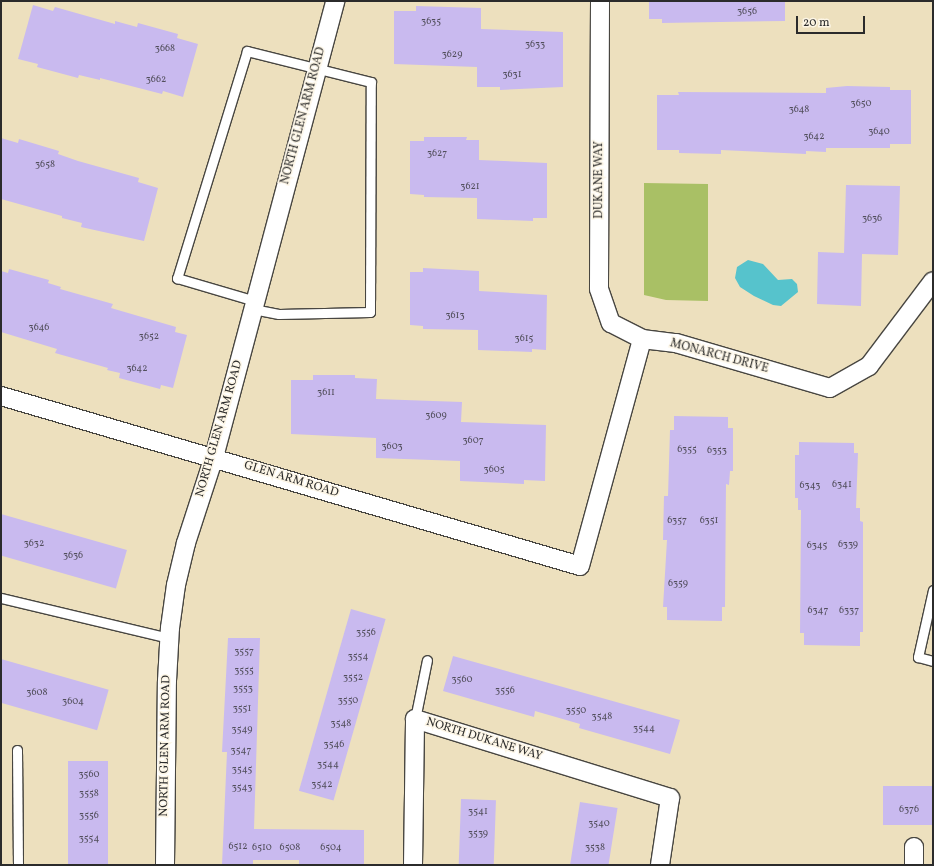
<!DOCTYPE html>
<style>
body{margin:0}
#map{position:relative;width:934px;height:866px;overflow:hidden;background:#ede0be;font-family:Vollkorn,serif}
div>[style]{position:absolute}
[style*='--x']{left:calc(var(--x)*1px);top:calc(var(--y)*1px);width:calc(var(--w)*1px);rotate:calc(var(--a)*1deg)}
.green>*{inset:0;background:#a9c065}
.water>*{inset:0;background:#56c3cc}
.building>*{inset:0;background:#c9baef;transform-origin:0 0}
.roads{filter:drop-shadow(1px 0 #484641) drop-shadow(-1px 0 #484641) drop-shadow(0 1px #484641) drop-shadow(0 -1px #484641)}
.lane>*{height:9px;margin:-4.5px;padding:0 4.5px;transform-origin:4.5px;border-radius:4.5px;background:#fff}
.street>*{height:18px;margin:-9px;padding:0 9px;transform-origin:9px;border-radius:9px;background:#fff}
span{translate:-50% -50%;white-space:nowrap;text-align:center;line-height:1.15;-webkit-text-stroke:3px #fcf5e5;paint-order:stroke}
.number-label{font-size:10px;color:#524f5c}
.number-label span{-webkit-text-stroke-width:0}
.street-label{font-size:12px;color:#2b2b2b}
.frame{position:absolute;inset:0;border:2px solid #2b2b2b;pointer-events:none}
.scale{position:absolute;left:796px;top:16px;width:69px;height:18px;box-sizing:border-box;border:2px solid #2b2b2b;border-top:0;padding-left:5px;font-size:12px;line-height:14px;white-space:nowrap;color:#2b2b2b;-webkit-text-stroke:3px #fcf5e5;paint-order:stroke}
</style>
<div id="map">
<div class="green">
<div style="clip-path:polygon(644px 183px,708px 184px,708px 301px,666px 300px,644px 295px)"></div>
</div>
<div class="water">
<div style="clip-path:polygon(748px 260px,763px 264px,778px 280px,792px 279px,797px 284px,798px 292px,781px 306px,773px 305px,754px 296px,740px 287px,735px 278px,737px 267px)"></div>
</div>
<div class="building">
<div style="clip-path:polygon(649px 1px,785px 1px,785px 21px,662px 23px,662px 19px,649px 19px)"></div>
<div style="clip-path:polygon(33px 5px,53px 11px,55px 7px,115px 24px,115px 21px,137px 27px,138px 23px,178px 34px,177px 38px,198px 44px,183px 97px,163px 91px,162px 94px,100px 78px,100px 80px,79px 75px,78px 78px,37px 67px,38px 64px,18px 59px)"></div>
<div style="clip-path:polygon(416px 6px,481px 8px,481px 29px,563px 32px,563px 87px,500px 90px,500px 87px,477px 87px,477px 67px,394px 64px,394px 11px,416px 11px)"></div>
<div style="clip-path:polygon(847px 86px,890px 87px,890px 90px,911px 90px,911px 144px,890px 144px,890px 148px,826px 148px,826px 152px,806px 151px,806px 154px,721px 150px,721px 154px,679px 153px,679px 150px,657px 150px,657px 95px,679px 95px,678px 92px,826px 93px,826px 88px)"></div>
<div style="clip-path:polygon(424px 137px,467px 137px,466px 140px,479px 140px,479px 160px,547px 163px,547px 218px,533px 218px,533px 221px,477px 219px,477px 198px,424px 197px,424px 195px,410px 194px,410px 141px,424px 141px)"></div>
<div style="clip-path:polygon(1px 138px,18px 143px,19px 139px,59px 151px,58px 154px,78px 161px,139px 178px,138px 182px,158px 188px,144px 241px,81px 227px,82px 223px,62px 218px,62px 216px,1px 199px)"></div>
<div style="clip-path:polygon(846px 185px,900px 186px,898px 255px,862px 254px,861px 306px,817px 304px,818px 252px,844px 253px)"></div>
<div style="clip-path:polygon(423px 268px,479px 271px,479px 291px,547px 295px,546px 350px,532px 349px,532px 352px,478px 350px,478px 330px,423px 329px,423px 326px,410px 325px,410px 272px,423px 272px)"></div>
<div style="clip-path:polygon(9px 269px,49px 280px,48px 283px,61px 287px,60px 289px,113px 304px,111px 308px,176px 327px,175px 332px,187px 335px,173px 388px,161px 385px,160px 389px,119px 378px,120px 373px,107px 370px,108px 368px,55px 353px,57px 349px,1px 332px,1px 271px,8px 273px)"></div>
<div style="clip-path:polygon(313px 375px,355px 375px,355px 378px,377px 379px,376px 399px,462px 402px,461px 422px,546px 425px,545px 481px,524px 480px,524px 484px,460px 481px,460px 461px,376px 458px,376px 438px,291px 434px,291px 380px,313px 380px)"></div>
<div style="clip-path:polygon(674px 416px,728px 417px,728px 428px,733px 428px,733px 471px,730px 471px,729px 485px,726px 484px,725px 607px,722px 607px,722px 621px,667px 620px,667px 607px,663px 607px,667px 540px,663px 540px,664px 496px,668px 496px,670px 430px,674px 430px)"></div>
<div style="clip-path:polygon(799px 442px,854px 443px,854px 453px,858px 453px,856px 508px,860px 508px,860px 521px,863px 522px,863px 632px,860px 632px,860px 646px,804px 645px,804px 633px,800px 633px,801px 510px,798px 510px,798px 498px,795px 498px,795px 455px,799px 455px)"></div>
<div style="left:1px;top:514px;width:131px;height:40px;rotate:16deg"></div>
<div style="left:351px;top:609px;width:36px;height:189px;rotate:16deg"></div>
<div style="clip-path:polygon(228px 638px,260px 638px,254px 829px,364px 830px,364px 865px,299px 864px,299px 860px,253px 860px,253px 865px,222px 865px,227px 752px,222px 752px)"></div>
<div style="clip-path:polygon(453px 656px,680px 720px,670px 754px,579px 728px,580px 724px,535px 711px,534px 717px,443px 691px)"></div>
<div style="left:1px;top:659px;width:112px;height:42px;rotate:16deg"></div>
<div style="left:68px;top:761px;width:40px;height:104px"></div>
<div style="left:883px;top:786px;width:50px;height:39px"></div>
<div style="left:461px;top:799px;width:35px;height:66px;rotate:2deg"></div>
<div style="left:580px;top:802px;width:38px;height:64px;rotate:9deg"></div>
</div>
<div class="roads">
<div class="lane">
<div style="--x:253;--y:309;--w:26;--a:11"></div>
<div style="--x:279;--y:314;--w:91;--a:-1.3"></div>
<div style="--x:370;--y:312;--w:230;--a:-89.8"></div>
<div style="--x:371;--y:82;--w:128;--a:-166"></div>
<div style="--x:247;--y:51;--w:238;--a:107.1"></div>
<div style="--x:177;--y:278;--w:81;--a:16.4"></div>
<div style="--x:933;--y:590;--w:69;--a:102.6"></div>
<div style="--x:918;--y:657;--w:16;--a:15"></div>
<div style="--x:1;--y:598;--w:173;--a:13.4"></div>
<div style="--x:415;--y:719;--w:60;--a:-78.5"></div>
<div style="--x:17;--y:750;--w:115;--a:89.5"></div>
</div>
<div class="street">
<div style="--x:600;--y:1;--w:288;--a:90.2"></div>
<div style="--x:599;--y:289;--w:36;--a:71"></div>
<div style="--x:611;--y:323;--w:35;--a:27"></div>
<div style="--x:1;--y:396;--w:603;--a:16.36"></div>
<div style="--x:580;--y:566;--w:235;--a:-74.7"></div>
<div style="--x:642;--y:339;--w:34;--a:7"></div>
<div style="--x:676;--y:343;--w:160;--a:16.3"></div>
<div style="--x:830;--y:388;--w:45;--a:-29.4"></div>
<div style="--x:869;--y:366;--w:106;--a:-53"></div>
<div style="--x:914;--y:847;--w:18;--a:90"></div>
<div style="--x:165;--y:865;--w:184;--a:-89.4"></div>
<div style="--x:167;--y:681;--w:53;--a:-86.8"></div>
<div style="--x:170;--y:628;--w:43;--a:-82.1"></div>
<div style="--x:176;--y:585;--w:43;--a:-76.6"></div>
<div style="--x:186;--y:543;--w:90;--a:-72"></div>
<div style="--x:214;--y:457;--w:472;--a:-75.1"></div>
<div style="--x:413;--y:865;--w:146;--a:-89.2"></div>
<div style="--x:415;--y:719;--w:267;--a:17.2"></div>
<div style="--x:670;--y:798;--w:68;--a:98.5"></div>
</div>
</div>
<div class="number-label">
<span style="left:747px;top:12px">3656</span>
<span style="left:431px;top:22px">3635</span>
<span style="left:535px;top:45px">3633</span>
<span style="left:165px;top:49px">3668</span>
<span style="left:452px;top:55px">3629</span>
<span style="left:512px;top:75px">3631</span>
<span style="left:156px;top:80px">3662</span>
<span style="left:861px;top:104px">3650</span>
<span style="left:799px;top:110px">3648</span>
<span style="left:879px;top:132px">3640</span>
<span style="left:814px;top:137px">3642</span>
<span style="left:437px;top:154px">3627</span>
<span style="left:45px;top:165px">3658</span>
<span style="left:470px;top:187px">3621</span>
<span style="left:872px;top:219px">3636</span>
<span style="left:455px;top:316px">3613</span>
<span style="left:39px;top:328px">3646</span>
<span style="left:149px;top:337px">3652</span>
<span style="left:524px;top:339px">3615</span>
<span style="left:137px;top:369px">3642</span>
<span style="left:326px;top:393px">3611</span>
<span style="left:436px;top:416px">3609</span>
<span style="left:473px;top:441px">3607</span>
<span style="left:392px;top:447px">3603</span>
<span style="left:687px;top:450px">6355</span>
<span style="left:717px;top:451px">6353</span>
<span style="left:494px;top:470px">3605</span>
<span style="left:842px;top:485px">6341</span>
<span style="left:810px;top:486px">6343</span>
<span style="left:677px;top:521px">6357</span>
<span style="left:709px;top:521px">6351</span>
<span style="left:34px;top:544px">3632</span>
<span style="left:848px;top:545px">6339</span>
<span style="left:817px;top:546px">6345</span>
<span style="left:73px;top:556px">3636</span>
<span style="left:678px;top:584px">6359</span>
<span style="left:818px;top:611px">6347</span>
<span style="left:849px;top:611px">6337</span>
<span style="left:366px;top:633px">3556</span>
<span style="left:244px;top:652px">3557</span>
<span style="left:358px;top:657px">3554</span>
<span style="left:244px;top:671px">3555</span>
<span style="left:353px;top:678px">3552</span>
<span style="left:462px;top:680px">3560</span>
<span style="left:243px;top:689px">3553</span>
<span style="left:505px;top:691px">3556</span>
<span style="left:37px;top:693px">3608</span>
<span style="left:348px;top:701px">3550</span>
<span style="left:73px;top:702px">3604</span>
<span style="left:242px;top:709px">3551</span>
<span style="left:576px;top:711px">3550</span>
<span style="left:602px;top:717px">3548</span>
<span style="left:341px;top:724px">3548</span>
<span style="left:644px;top:729px">3544</span>
<span style="left:242px;top:730px">3549</span>
<span style="left:334px;top:745px">3546</span>
<span style="left:241px;top:751px">3547</span>
<span style="left:328px;top:765px">3544</span>
<span style="left:242px;top:770px">3545</span>
<span style="left:89px;top:775px">3560</span>
<span style="left:322px;top:785px">3542</span>
<span style="left:242px;top:788px">3543</span>
<span style="left:89px;top:794px">3558</span>
<span style="left:909px;top:810px">6376</span>
<span style="left:478px;top:812px">3541</span>
<span style="left:89px;top:816px">3556</span>
<span style="left:599px;top:824px">3540</span>
<span style="left:478px;top:834px">3539</span>
<span style="left:89px;top:839px">3554</span>
<span style="left:238px;top:847px">6512</span>
<span style="left:262px;top:848px">6510</span>
<span style="left:290px;top:848px">6508</span>
<span style="left:331px;top:848px">6504</span>
<span style="left:595px;top:848px">3538</span>
</div>
<div class="street-label">
<span style="left:304px;top:116px;rotate:-75deg">NORTH GLEN ARM ROAD</span>
<span style="left:600px;top:180px;rotate:-90deg">DUKANE WAY</span>
<span style="left:719px;top:357px;rotate:15deg">MONARCH DRIVE</span>
<span style="left:220px;top:429px;rotate:-74deg">NORTH GLEN ARM ROAD</span>
<span style="left:291px;top:480px;rotate:17deg">GLEN ARM ROAD</span>
<span style="left:484px;top:740px;rotate:17deg">NORTH DUKANE WAY</span>
<span style="left:166px;top:746px;rotate:-89deg">NORTH GLEN ARM ROAD</span>
</div>
<div class="frame"></div>
<div class="scale">20 m</div>
</div>
